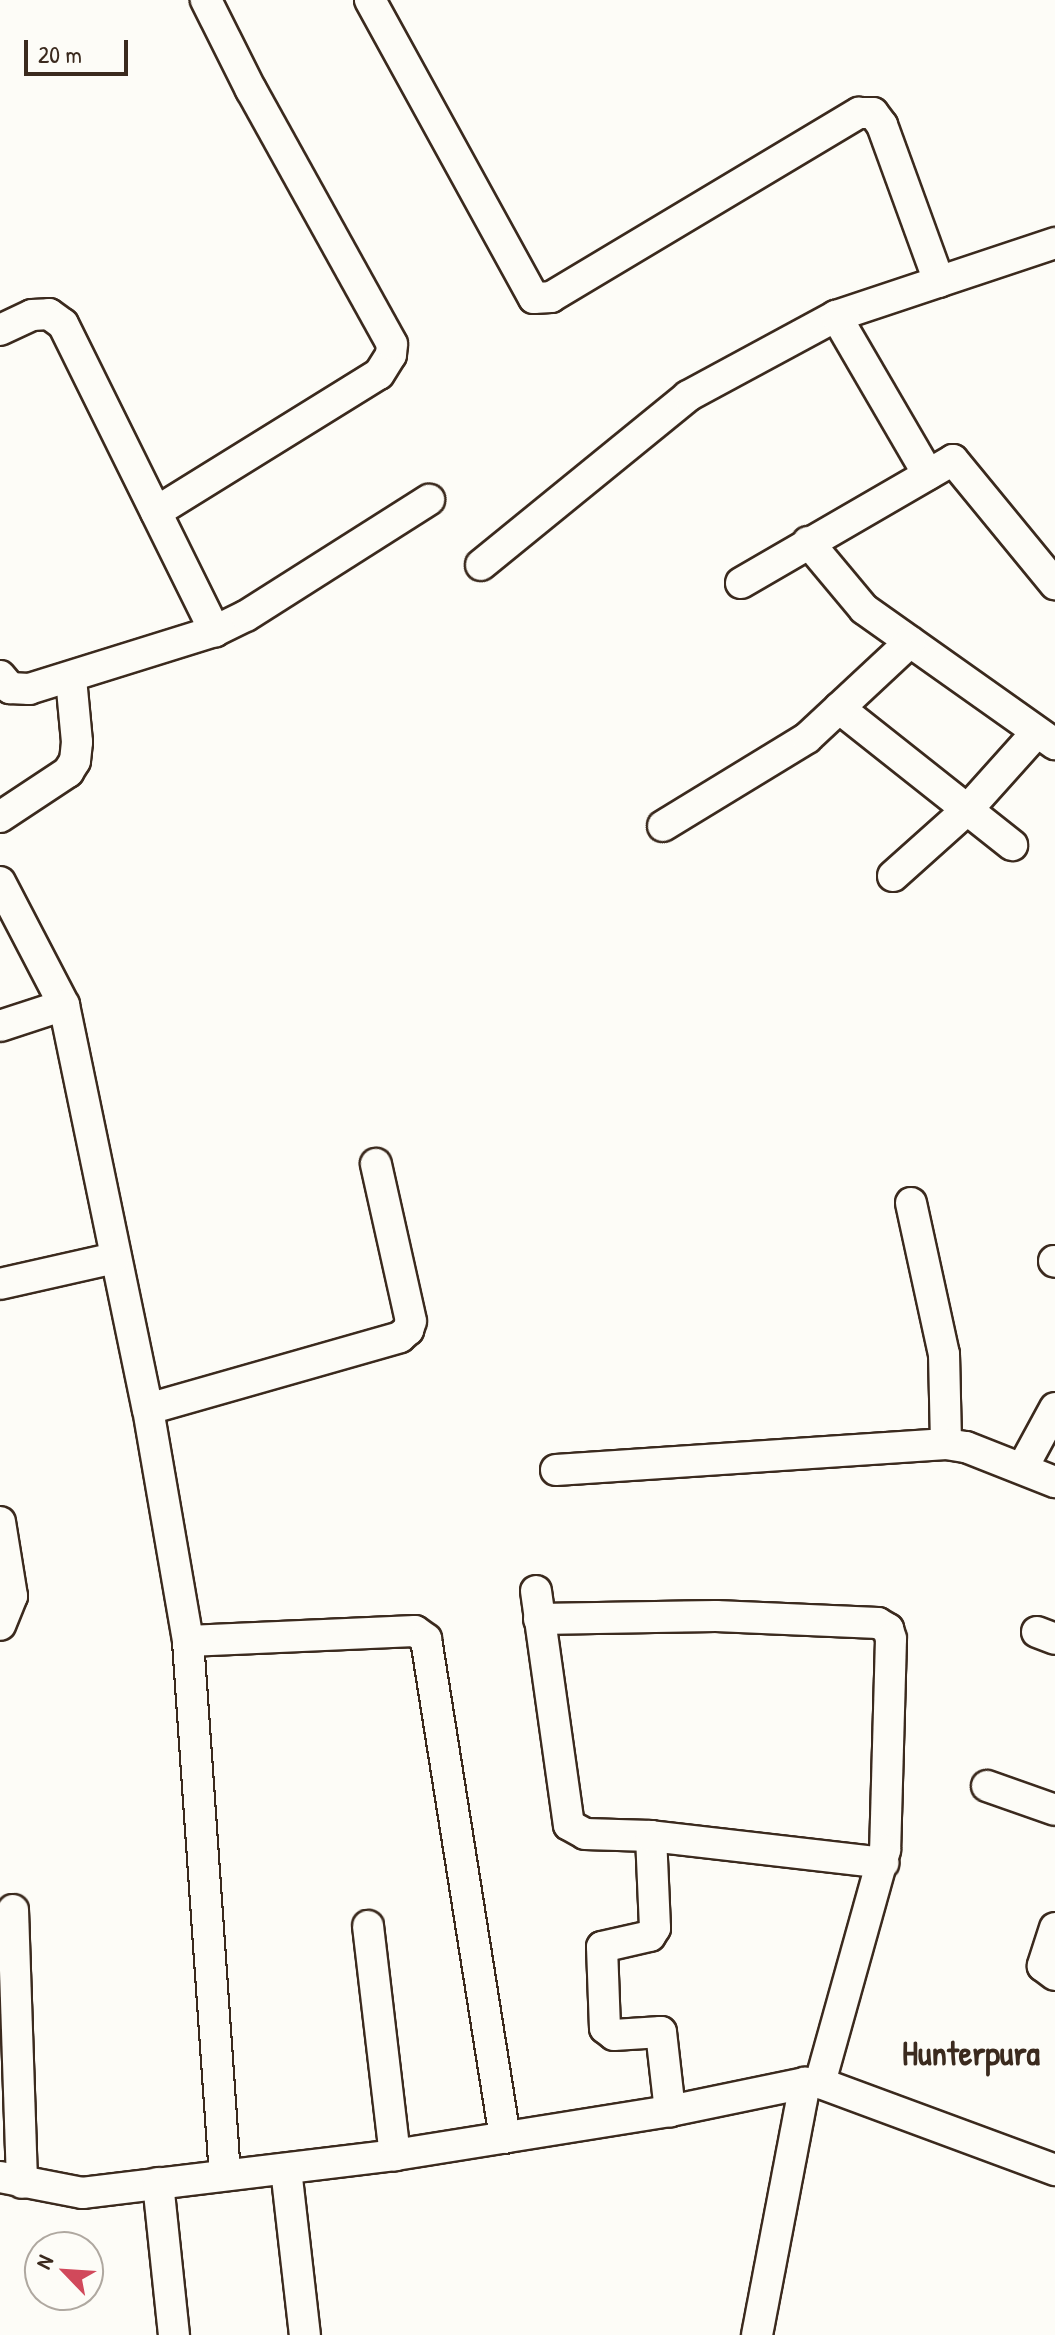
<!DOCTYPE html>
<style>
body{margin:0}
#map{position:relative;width:1055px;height:2335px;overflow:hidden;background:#fdfcf7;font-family:"Patrick Hand",sans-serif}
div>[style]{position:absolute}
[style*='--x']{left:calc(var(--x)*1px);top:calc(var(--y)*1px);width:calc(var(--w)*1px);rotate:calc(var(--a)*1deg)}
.roads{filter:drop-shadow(2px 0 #3b2a1e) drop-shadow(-2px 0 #3b2a1e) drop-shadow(0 2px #3b2a1e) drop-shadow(0 -2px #3b2a1e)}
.minor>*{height:30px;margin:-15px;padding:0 15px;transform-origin:15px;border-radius:15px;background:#fdfcf7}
span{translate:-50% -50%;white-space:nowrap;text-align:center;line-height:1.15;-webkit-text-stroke:6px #fdfcf7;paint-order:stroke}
.district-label{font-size:34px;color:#3b2a1e;font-weight:700}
.north{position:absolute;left:24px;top:2231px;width:80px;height:80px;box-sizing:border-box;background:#fdfcf7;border:2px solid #afa8a0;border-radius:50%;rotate:295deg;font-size:22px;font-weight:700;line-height:32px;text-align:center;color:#3b2a1e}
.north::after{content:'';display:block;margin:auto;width:28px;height:36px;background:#d1495b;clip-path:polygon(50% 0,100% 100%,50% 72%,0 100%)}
.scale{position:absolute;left:24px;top:40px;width:104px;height:36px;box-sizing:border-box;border:4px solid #3b2a1e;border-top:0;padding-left:10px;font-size:24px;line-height:28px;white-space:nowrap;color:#3b2a1e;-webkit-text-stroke:6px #fdfcf7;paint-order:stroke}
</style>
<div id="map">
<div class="roads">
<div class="minor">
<div style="--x:370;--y:0;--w:340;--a:61.2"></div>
<div style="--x:534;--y:298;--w:17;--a:-3"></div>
<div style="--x:551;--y:297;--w:359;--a:-30.9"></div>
<div style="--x:859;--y:113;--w:14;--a:0"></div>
<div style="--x:873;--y:113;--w:15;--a:53"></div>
<div style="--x:882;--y:125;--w:167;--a:70"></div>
<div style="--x:836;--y:316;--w:183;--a:59.8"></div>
<div style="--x:0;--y:330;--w:35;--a:-25"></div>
<div style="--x:32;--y:315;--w:17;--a:-3"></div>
<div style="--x:49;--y:314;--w:17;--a:36"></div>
<div style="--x:63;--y:324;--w:343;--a:63.7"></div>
<div style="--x:156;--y:512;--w:262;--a:-31.8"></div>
<div style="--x:379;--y:374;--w:22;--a:-58"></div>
<div style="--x:391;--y:355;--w:11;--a:-85"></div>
<div style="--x:392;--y:344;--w:291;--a:-119"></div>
<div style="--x:251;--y:90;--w:101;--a:-116.6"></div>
<div style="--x:808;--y:542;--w:87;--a:50.1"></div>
<div style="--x:864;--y:609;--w:234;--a:35.3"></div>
<div style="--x:481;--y:565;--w:267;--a:-39.2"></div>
<div style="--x:688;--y:396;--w:168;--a:-28.4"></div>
<div style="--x:836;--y:316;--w:231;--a:-18.4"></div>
<div style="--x:741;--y:583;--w:245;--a:-30.1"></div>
<div style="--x:953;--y:460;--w:161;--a:50.6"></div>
<div style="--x:0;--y:676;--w:16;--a:50"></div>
<div style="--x:10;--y:688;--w:19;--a:3"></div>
<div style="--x:29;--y:689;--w:195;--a:-17.3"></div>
<div style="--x:215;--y:631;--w:34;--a:-26"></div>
<div style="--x:246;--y:616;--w:217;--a:-32.4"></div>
<div style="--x:839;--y:708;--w:221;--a:38.4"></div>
<div style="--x:0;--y:817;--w:82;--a:-33.5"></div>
<div style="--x:68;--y:772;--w:13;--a:-58"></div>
<div style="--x:75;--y:761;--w:19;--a:-84"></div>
<div style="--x:77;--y:742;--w:64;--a:-95.4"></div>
<div style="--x:663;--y:826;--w:169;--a:-31.4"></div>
<div style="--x:807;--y:738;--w:141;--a:-43"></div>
<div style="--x:893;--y:876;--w:101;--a:-41.8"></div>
<div style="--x:968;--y:809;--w:103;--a:-48.1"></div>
<div style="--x:0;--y:882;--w:139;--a:62.5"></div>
<div style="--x:64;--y:1005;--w:413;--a:78.3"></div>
<div style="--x:148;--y:1409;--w:235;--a:80.2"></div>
<div style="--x:188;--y:1641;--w:535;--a:86.04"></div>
<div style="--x:0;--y:1026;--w:67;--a:-18.2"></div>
<div style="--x:911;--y:1203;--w:155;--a:77.7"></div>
<div style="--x:944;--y:1354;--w:90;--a:88.7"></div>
<div style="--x:1054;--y:1261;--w:1;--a:45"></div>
<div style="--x:0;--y:1284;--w:117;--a:-12.8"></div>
<div style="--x:148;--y:1409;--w:262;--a:-15.9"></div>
<div style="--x:400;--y:1337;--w:11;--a:-41"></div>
<div style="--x:408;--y:1330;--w:9;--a:-72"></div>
<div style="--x:411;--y:1321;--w:161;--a:-102.6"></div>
<div style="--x:1023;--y:1467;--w:67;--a:-61.5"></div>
<div style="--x:556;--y:1470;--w:391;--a:-3.8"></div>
<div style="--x:946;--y:1444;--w:20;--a:9"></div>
<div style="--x:966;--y:1447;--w:96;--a:21.5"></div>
<div style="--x:0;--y:1522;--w:75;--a:80.8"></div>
<div style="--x:12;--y:1596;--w:31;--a:112"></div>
<div style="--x:536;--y:1591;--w:236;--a:82"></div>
<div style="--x:569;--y:1825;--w:18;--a:29"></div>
<div style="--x:585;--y:1834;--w:66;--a:1.7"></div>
<div style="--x:651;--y:1836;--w:92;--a:87.5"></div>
<div style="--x:655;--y:1928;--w:9;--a:122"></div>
<div style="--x:650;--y:1936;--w:49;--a:167.1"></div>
<div style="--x:602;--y:1947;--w:81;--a:87.9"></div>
<div style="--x:605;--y:2028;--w:11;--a:38"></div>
<div style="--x:614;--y:2035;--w:47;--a:-3.7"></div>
<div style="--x:661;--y:2032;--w:80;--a:83.5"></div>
<div style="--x:539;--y:1619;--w:177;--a:-1"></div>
<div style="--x:716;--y:1616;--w:162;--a:2.5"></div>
<div style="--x:878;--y:1623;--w:12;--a:31"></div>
<div style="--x:888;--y:1629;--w:10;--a:73"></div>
<div style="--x:891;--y:1639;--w:211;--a:91.6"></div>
<div style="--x:885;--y:1850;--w:242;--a:105.6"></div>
<div style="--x:1037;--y:1632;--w:19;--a:21"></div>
<div style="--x:188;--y:1641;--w:227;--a:-2.5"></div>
<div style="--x:415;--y:1631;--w:14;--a:36"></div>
<div style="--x:426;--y:1639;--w:505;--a:81"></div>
<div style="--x:987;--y:1786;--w:72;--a:19.4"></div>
<div style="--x:651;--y:1836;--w:234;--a:6.6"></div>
<div style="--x:13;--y:1910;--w:273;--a:88.1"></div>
<div style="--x:368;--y:1926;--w:231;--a:83.3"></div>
<div style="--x:1055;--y:1928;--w:40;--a:108"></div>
<div style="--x:1043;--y:1966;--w:15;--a:37"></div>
<div style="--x:286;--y:2169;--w:167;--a:83.5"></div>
<div style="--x:0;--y:2177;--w:84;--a:11"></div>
<div style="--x:82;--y:2193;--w:315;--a:-6.9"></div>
<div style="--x:395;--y:2155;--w:278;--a:-9.1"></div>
<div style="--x:670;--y:2111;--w:138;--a:-11.7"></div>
<div style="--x:805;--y:2083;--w:15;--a:0"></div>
<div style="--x:820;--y:2083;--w:251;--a:20.3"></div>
<div style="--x:158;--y:2183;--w:153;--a:84"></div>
<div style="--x:757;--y:2335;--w:257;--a:-79.2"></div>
</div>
</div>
<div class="district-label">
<span style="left:971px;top:2054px">Hunterpura</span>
</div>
<div class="north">N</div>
<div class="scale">20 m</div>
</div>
